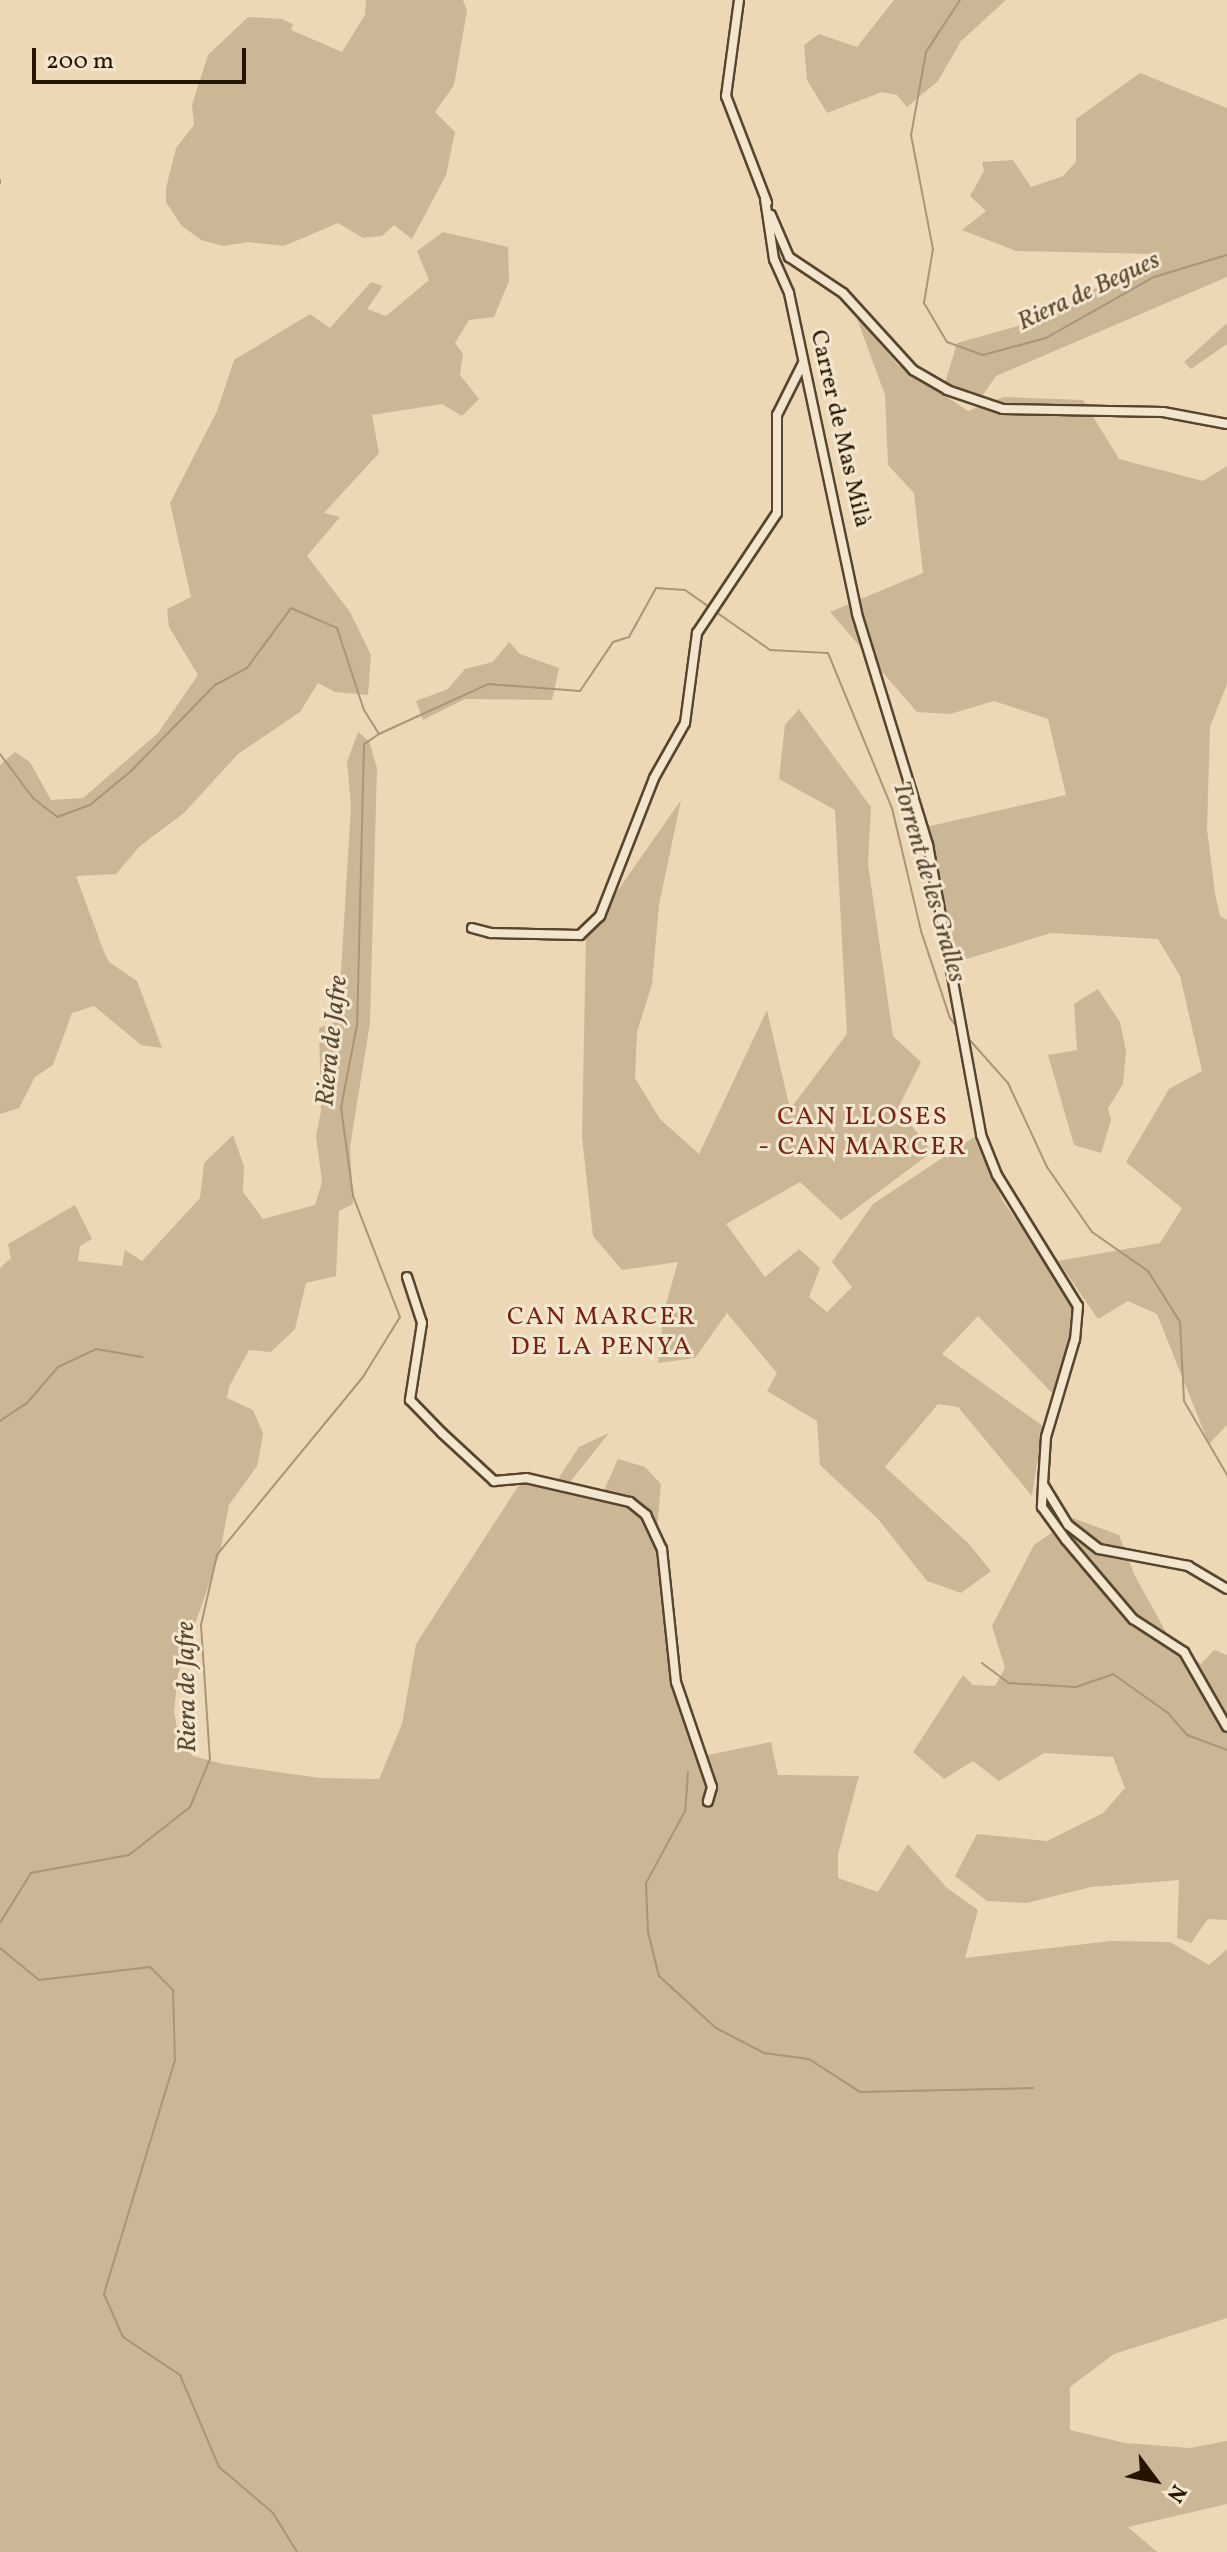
<!DOCTYPE html>
<meta charset="utf-8">
<style>
body{margin:0}
#map{position:relative;width:1227px;height:2552px;overflow:hidden;background:#edd8b5;font-family:Vollkorn,serif}
div>[style]{position:absolute}
[style*='--x']{left:calc(var(--x)*1px);top:calc(var(--y)*1px);width:calc(var(--w)*1px);rotate:calc(var(--a)*1deg)}
.green>*{inset:0;background:#cbb796}
.stream>*{height:2px;margin:-1px;padding:0 1px;transform-origin:1px;border-radius:1px;background:#a99577}
.roads{filter:drop-shadow(2px 0 #57452d) drop-shadow(-2px 0 #57452d) drop-shadow(0 2px #57452d) drop-shadow(0 -2px #57452d)}
.minor>*{height:8px;margin:-4px;padding:0 4px;transform-origin:4px;border-radius:4px;background:#f3e6cf}
span{translate:-50% -50%;white-space:nowrap;text-align:center;line-height:1.15;-webkit-text-stroke:6px #f3e6cf;paint-order:stroke}
.street-label{font-size:24px;color:#251400}
.water-label{font-size:26px;color:#5a4830;font-style:italic}
.neighbourhood-label{font-size:26px;color:#7a1f14;letter-spacing:2px}
.north{position:absolute;left:1115px;top:2440px;width:80px;height:80px;-webkit-text-stroke:6px #f3e6cf;paint-order:stroke;rotate:122deg;font-size:22px;font-weight:700;line-height:32px;text-align:center;color:#251400}
.north::after{content:'';display:block;margin:auto;width:28px;height:36px;background:#251400;clip-path:polygon(50% 0,100% 100%,50% 72%,0 100%)}
.scale{position:absolute;left:32px;top:48px;width:214px;height:36px;box-sizing:border-box;border:4px solid #251400;border-top:0;padding-left:10px;font-size:24px;line-height:28px;white-space:nowrap;color:#251400;-webkit-text-stroke:6px #f3e6cf;paint-order:stroke}
</style>
<div id="map">
<div class="green">
<div style="clip-path:polygon(366px 0,463px 0,467px 11px,454px 85px,435px 112px,455px 132px,446px 175px,412px 239px,394px 225px,382px 236px,363px 238px,338px 223px,284px 246px,248px 242px,223px 246px,201px 240px,181px 225px,166px 202px,166px 188px,176px 148px,194px 125px,192px 105px,208px 55px,248px 17px,281px 19px,293px 24px,291px 30px,342px 52px,365px 15px)"></div>
<div style="clip-path:polygon(894px 0,1006px 0,961px 41px,938px 81px,907px 107px,897px 95px,882px 92px,827px 113px,807px 80px,804px 45px,819px 34px,857px 47px)"></div>
<div style="clip-path:polygon(1140px 73px,1227px 108px,1227px 277px,996px 376px,980px 399px,945px 383px,957px 343px,1039px 320px,1156px 254px,1016px 251px,962px 230px,986px 211px,970px 196px,984px 171px,982px 162px,1013px 160px,1031px 187px,1063px 176px,1076px 162px,1076px 119px)"></div>
<div style="clip-path:polygon(443px 232px,508px 247px,509px 281px,494px 317px,469px 320px,455px 343px,463px 354px,460px 375px,479px 399px,462px 416px,442px 404px,372px 415px,379px 453px,324px 513px,340px 517px,307px 556px,350px 612px,371px 655px,368px 695px,335px 692px,318px 683px,300px 712px,238px 754px,184px 813px,140px 846px,116px 874px,76px 876px,104px 952px,109px 962px,137px 981px,162px 1048px,141px 1045px,94px 1006px,72px 1013px,53px 1065px,35px 1077px,19px 1108px,0 1114px,0 765px,15px 752px,30px 762px,51px 800px,83px 798px,158px 733px,198px 675px,169px 627px,167px 609px,191px 597px,170px 503px,217px 411px,234px 360px,310px 314px,330px 328px,371px 282px,383px 286px,367px 309px,386px 316px,429px 280px,417px 251px)"></div>
<div style="clip-path:polygon(856px 316px,898px 365px,968px 411px,1004px 397px,1083px 400px,1119px 459px,1203px 481px,1227px 466px,1227px 684px,1210px 727px,1207px 829px,1215px 893px,1220px 916px,1227px 920px,1227px 1425px,1209px 1444px,1157px 1314px,1128px 1301px,1098px 1319px,1058px 1261px,1160px 1243px,1182px 1208px,1126px 1162px,1169px 1089px,1202px 1071px,1180px 976px,1158px 939px,1051px 933px,957px 962px,926px 827px,1066px 795px,1048px 719px,994px 701px,950px 714px,917px 712px,830px 612px,923px 573px,914px 493px,888px 465px,885px 395px)"></div>
<div style="clip-path:polygon(1227px 323px,1227px 344px,1191px 369px,1184px 362px)"></div>
<div style="clip-path:polygon(509px 642px,520px 654px,559px 668px,552px 700px,465px 699px,423px 720px,416px 701px,448px 689px,465px 669px,493px 662px)"></div>
<div style="clip-path:polygon(799px 709px,871px 807px,868px 864px,893px 1036px,921px 1062px,898px 1108px,932px 1152px,841px 1220px,800px 1182px,726px 1224px,765px 1277px,799px 1249px,820px 1268px,809px 1297px,827px 1312px,852px 1287px,832px 1262px,873px 1204px,974px 1137px,1003px 1201px,1078px 1308px,1053px 1394px,978px 1316px,942px 1354px,1043px 1426px,1032px 1496px,958px 1407px,938px 1404px,885px 1467px,968px 1543px,991px 1571px,961px 1593px,927px 1581px,878px 1519px,820px 1465px,817px 1421px,767px 1391px,777px 1373px,727px 1313px,695px 1358px,658px 1363px,664px 1311px,678px 1262px,622px 1270px,593px 1236px,582px 1137px,586px 936px,681px 800px,659px 905px,652px 984px,637px 1032px,635px 1078px,660px 1119px,699px 1154px,767px 1010px,790px 1109px,847px 1034px,835px 810px,779px 779px,785px 725px)"></div>
<div style="clip-path:polygon(358px 732px,369px 741px,377px 768px,370px 1023px,350px 1147px,353px 1204px,339px 1211px,336px 1276px,306px 1283px,295px 1329px,271px 1352px,249px 1350px,229px 1387px,227px 1398px,253px 1410px,263px 1433px,261px 1446px,257px 1466px,229px 1505px,220px 1552px,178px 1674px,174px 1712px,179px 1738px,193px 1756px,223px 1764px,320px 1778px,379px 1779px,402px 1724px,416px 1644px,528px 1471px,553px 1487px,579px 1447px,609px 1433px,570px 1482px,602px 1495px,618px 1459px,645px 1467px,661px 1484px,656px 1543px,669px 1601px,666px 1627px,677px 1669px,677px 1699px,708px 1755px,771px 1742px,778px 1775px,859px 1776px,838px 1854px,838px 1878px,878px 1892px,908px 1844px,947px 1888px,978px 1910px,965px 1958px,1111px 1941px,1170px 1942px,1209px 1965px,1227px 1949px,1227px 2318px,1114px 2354px,1070px 2387px,1070px 2430px,1125px 2443px,1190px 2448px,1227px 2441px,1227px 2504px,1128px 2527px,1157px 2552px,0 2552px,0 1268px,11px 1258px,8px 1244px,75px 1205px,92px 1239px,80px 1246px,78px 1261px,122px 1266px,125px 1250px,142px 1261px,200px 1198px,204px 1163px,233px 1135px,244px 1166px,243px 1192px,263px 1219px,315px 1205px,322px 1182px,316px 1136px,321px 1111px,319px 1028px,338px 1021px,351px 806px,347px 762px)"></div>
<div style="clip-path:polygon(1098px 989px,1120px 1022px,1126px 1051px,1123px 1084px,1108px 1108px,1111px 1120px,1101px 1153px,1074px 1145px,1048px 1055px,1077px 1050px,1074px 1004px)"></div>
<div style="clip-path:polygon(1073px 1518px,1119px 1535px,1135px 1576px,1172px 1643px,1201px 1664px,1214px 1650px,1227px 1655px,1227px 1920px,1208px 1919px,1191px 1943px,1177px 1938px,1179px 1880px,1091px 1887px,1026px 1903px,987px 1901px,955px 1876px,977px 1834px,1047px 1841px,1103px 1813px,1125px 1788px,1113px 1757px,1044px 1753px,999px 1781px,973px 1761px,944px 1779px,913px 1752px,963px 1675px,973px 1685px,995px 1686px,1005px 1668px,992px 1626px,1034px 1545px)"></div>
</div>
<div class="stream">
<div style="--x:960;--y:0;--w:62;--a:123.2"></div>
<div style="--x:926;--y:52;--w:84;--a:100.2"></div>
<div style="--x:911;--y:135;--w:116;--a:79.1"></div>
<div style="--x:933;--y:249;--w:55;--a:99.5"></div>
<div style="--x:924;--y:303;--w:45;--a:59.5"></div>
<div style="--x:947;--y:342;--w:38;--a:20"></div>
<div style="--x:983;--y:355;--w:65;--a:-15.1"></div>
<div style="--x:1046;--y:338;--w:124;--a:-29.5"></div>
<div style="--x:1154;--y:277;--w:76;--a:-16.8"></div>
<div style="--x:0;--y:180;--w:3;--a:90"></div>
<div style="--x:716;--y:612;--w:66;--a:35.1"></div>
<div style="--x:770;--y:650;--w:58;--a:3"></div>
<div style="--x:828;--y:653;--w:168;--a:67.6"></div>
<div style="--x:892;--y:808;--w:126;--a:76.7"></div>
<div style="--x:921;--y:931;--w:92;--a:71.6"></div>
<div style="--x:950;--y:1018;--w:11;--a:52"></div>
<div style="--x:379;--y:734;--w:120;--a:-24.6"></div>
<div style="--x:488;--y:684;--w:92;--a:4.4"></div>
<div style="--x:580;--y:691;--w:59;--a:-56"></div>
<div style="--x:613;--y:642;--w:17;--a:-17"></div>
<div style="--x:629;--y:637;--w:56;--a:-61.1"></div>
<div style="--x:656;--y:588;--w:29;--a:4"></div>
<div style="--x:685;--y:590;--w:32;--a:35"></div>
<div style="--x:0;--y:754;--w:55;--a:53.1"></div>
<div style="--x:33;--y:798;--w:31;--a:38"></div>
<div style="--x:57;--y:817;--w:35;--a:-20"></div>
<div style="--x:90;--y:805;--w:53;--a:-39.7"></div>
<div style="--x:131;--y:771;--w:120;--a:-45.7"></div>
<div style="--x:215;--y:685;--w:36;--a:-28"></div>
<div style="--x:247;--y:668;--w:74;--a:-53.7"></div>
<div style="--x:291;--y:608;--w:50;--a:23.5"></div>
<div style="--x:337;--y:628;--w:86;--a:71.8"></div>
<div style="--x:364;--y:710;--w:28;--a:58"></div>
<div style="--x:379;--y:734;--w:18;--a:146"></div>
<div style="--x:364;--y:744;--w:281;--a:91.4"></div>
<div style="--x:357;--y:1025;--w:84;--a:101"></div>
<div style="--x:341;--y:1107;--w:90;--a:82.3"></div>
<div style="--x:353;--y:1196;--w:130;--a:68.8"></div>
<div style="--x:400;--y:1317;--w:70;--a:121.7"></div>
<div style="--x:363;--y:1377;--w:230;--a:129.4"></div>
<div style="--x:217;--y:1555;--w:72;--a:102.9"></div>
<div style="--x:201;--y:1625;--w:134;--a:86.2"></div>
<div style="--x:210;--y:1759;--w:52;--a:112.6"></div>
<div style="--x:190;--y:1807;--w:78;--a:141.8"></div>
<div style="--x:129;--y:1855;--w:100;--a:169.6"></div>
<div style="--x:31;--y:1873;--w:59;--a:121.8"></div>
<div style="--x:967;--y:1037;--w:62;--a:48.3"></div>
<div style="--x:1008;--y:1083;--w:93;--a:65.1"></div>
<div style="--x:1047;--y:1167;--w:79;--a:55.3"></div>
<div style="--x:1092;--y:1232;--w:68;--a:34.9"></div>
<div style="--x:1148;--y:1271;--w:60;--a:57.9"></div>
<div style="--x:1180;--y:1322;--w:79;--a:87.1"></div>
<div style="--x:1184;--y:1401;--w:86;--a:59.8"></div>
<div style="--x:0;--y:1421;--w:32;--a:-34"></div>
<div style="--x:27;--y:1403;--w:48;--a:-49.3"></div>
<div style="--x:58;--y:1367;--w:42;--a:-25.3"></div>
<div style="--x:96;--y:1349;--w:47;--a:9.9"></div>
<div style="--x:982;--y:1663;--w:34;--a:37"></div>
<div style="--x:1009;--y:1683;--w:67;--a:3.4"></div>
<div style="--x:1076;--y:1687;--w:39;--a:-19"></div>
<div style="--x:1113;--y:1674;--w:67;--a:35.3"></div>
<div style="--x:1168;--y:1713;--w:29;--a:49"></div>
<div style="--x:1187;--y:1735;--w:43;--a:20.6"></div>
<div style="--x:688;--y:1772;--w:39;--a:94"></div>
<div style="--x:685;--y:1811;--w:82;--a:118.4"></div>
<div style="--x:646;--y:1883;--w:49;--a:87.7"></div>
<div style="--x:648;--y:1932;--w:45;--a:76"></div>
<div style="--x:659;--y:1976;--w:77;--a:42.4"></div>
<div style="--x:716;--y:2028;--w:54;--a:27.5"></div>
<div style="--x:764;--y:2053;--w:45;--a:7.6"></div>
<div style="--x:809;--y:2059;--w:61;--a:32.9"></div>
<div style="--x:860;--y:2092;--w:173;--a:-1.3"></div>
<div style="--x:0;--y:1948;--w:50;--a:39.4"></div>
<div style="--x:39;--y:1980;--w:112;--a:-6.7"></div>
<div style="--x:150;--y:1967;--w:33;--a:45"></div>
<div style="--x:173;--y:1990;--w:70;--a:88.4"></div>
<div style="--x:175;--y:2060;--w:245;--a:106.9"></div>
<div style="--x:104;--y:2294;--w:47;--a:66.2"></div>
<div style="--x:123;--y:2337;--w:69;--a:33.7"></div>
<div style="--x:180;--y:2375;--w:100;--a:67"></div>
<div style="--x:219;--y:2467;--w:71;--a:40.4"></div>
<div style="--x:273;--y:2513;--w:46;--a:58.4"></div>
</div>
<div class="roads">
<div class="minor">
<div style="--x:739;--y:0;--w:97;--a:97.7"></div>
<div style="--x:726;--y:96;--w:114;--a:68.9"></div>
<div style="--x:765;--y:199;--w:61;--a:81.5"></div>
<div style="--x:774;--y:259;--w:37;--a:66"></div>
<div style="--x:789;--y:293;--w:328;--a:78"></div>
<div style="--x:857;--y:614;--w:242;--a:72.9"></div>
<div style="--x:928;--y:845;--w:295;--a:79.6"></div>
<div style="--x:981;--y:1135;--w:43;--a:68.2"></div>
<div style="--x:997;--y:1175;--w:154;--a:58.3"></div>
<div style="--x:1078;--y:1306;--w:33;--a:95"></div>
<div style="--x:1075;--y:1339;--w:102;--a:106.5"></div>
<div style="--x:1046;--y:1437;--w:47;--a:93.7"></div>
<div style="--x:1043;--y:1484;--w:48;--a:58.6"></div>
<div style="--x:1068;--y:1525;--w:39;--a:38"></div>
<div style="--x:1099;--y:1549;--w:91;--a:10.8"></div>
<div style="--x:1188;--y:1566;--w:45;--a:30.5"></div>
<div style="--x:771;--y:215;--w:46;--a:66.8"></div>
<div style="--x:789;--y:257;--w:65;--a:33.7"></div>
<div style="--x:843;--y:293;--w:104;--a:47.7"></div>
<div style="--x:913;--y:370;--w:39;--a:30"></div>
<div style="--x:947;--y:390;--w:59;--a:18.7"></div>
<div style="--x:1003;--y:409;--w:160;--a:1.1"></div>
<div style="--x:1163;--y:412;--w:65;--a:10.6"></div>
<div style="--x:472;--y:928;--w:20;--a:15"></div>
<div style="--x:491;--y:933;--w:89;--a:1.3"></div>
<div style="--x:580;--y:935;--w:28;--a:-44"></div>
<div style="--x:600;--y:916;--w:148;--a:-68.6"></div>
<div style="--x:654;--y:778;--w:63;--a:-60.6"></div>
<div style="--x:685;--y:723;--w:91;--a:-82.4"></div>
<div style="--x:697;--y:633;--w:144;--a:-56.3"></div>
<div style="--x:777;--y:513;--w:98;--a:-90"></div>
<div style="--x:777;--y:415;--w:58;--a:-63.4"></div>
<div style="--x:407;--y:1277;--w:48;--a:71.9"></div>
<div style="--x:422;--y:1323;--w:78;--a:98.9"></div>
<div style="--x:410;--y:1400;--w:46;--a:45.9"></div>
<div style="--x:442;--y:1433;--w:71;--a:42.7"></div>
<div style="--x:494;--y:1481;--w:32;--a:-5"></div>
<div style="--x:526;--y:1478;--w:107;--a:13"></div>
<div style="--x:630;--y:1502;--w:21;--a:39"></div>
<div style="--x:646;--y:1515;--w:38;--a:65"></div>
<div style="--x:662;--y:1549;--w:134;--a:84"></div>
<div style="--x:676;--y:1682;--w:111;--a:71.1"></div>
<div style="--x:712;--y:1787;--w:15;--a:106"></div>
<div style="--x:1043;--y:1485;--w:22;--a:93"></div>
<div style="--x:1042;--y:1507;--w:41;--a:54"></div>
<div style="--x:1066;--y:1540;--w:104;--a:49.7"></div>
<div style="--x:1133;--y:1619;--w:61;--a:32.9"></div>
<div style="--x:1184;--y:1652;--w:86;--a:60.2"></div>
</div>
</div>
<div class="street-label">
<span style="left:839px;top:429px;rotate:77deg">Carrer de Mas Milà</span>
</div>
<div class="water-label">
<span style="left:1089px;top:292px;rotate:-25deg">Riera de Begues</span>
<span style="left:928px;top:882px;rotate:74deg">Torrent de les Gralles</span>
<span style="left:333px;top:1041px;rotate:-84deg">Riera de Jafre</span>
<span style="left:188px;top:1687px;rotate:-91deg">Riera de Jafre</span>
</div>
<div class="neighbourhood-label">
<span style="left:863px;top:1133px">CAN LLOSES<br>- CAN MARCER</span>
<span style="left:602px;top:1333px">CAN MARCER<br>DE LA PENYA</span>
</div>
<div class="north">N</div>
<div class="scale">200 m</div>
</div>
